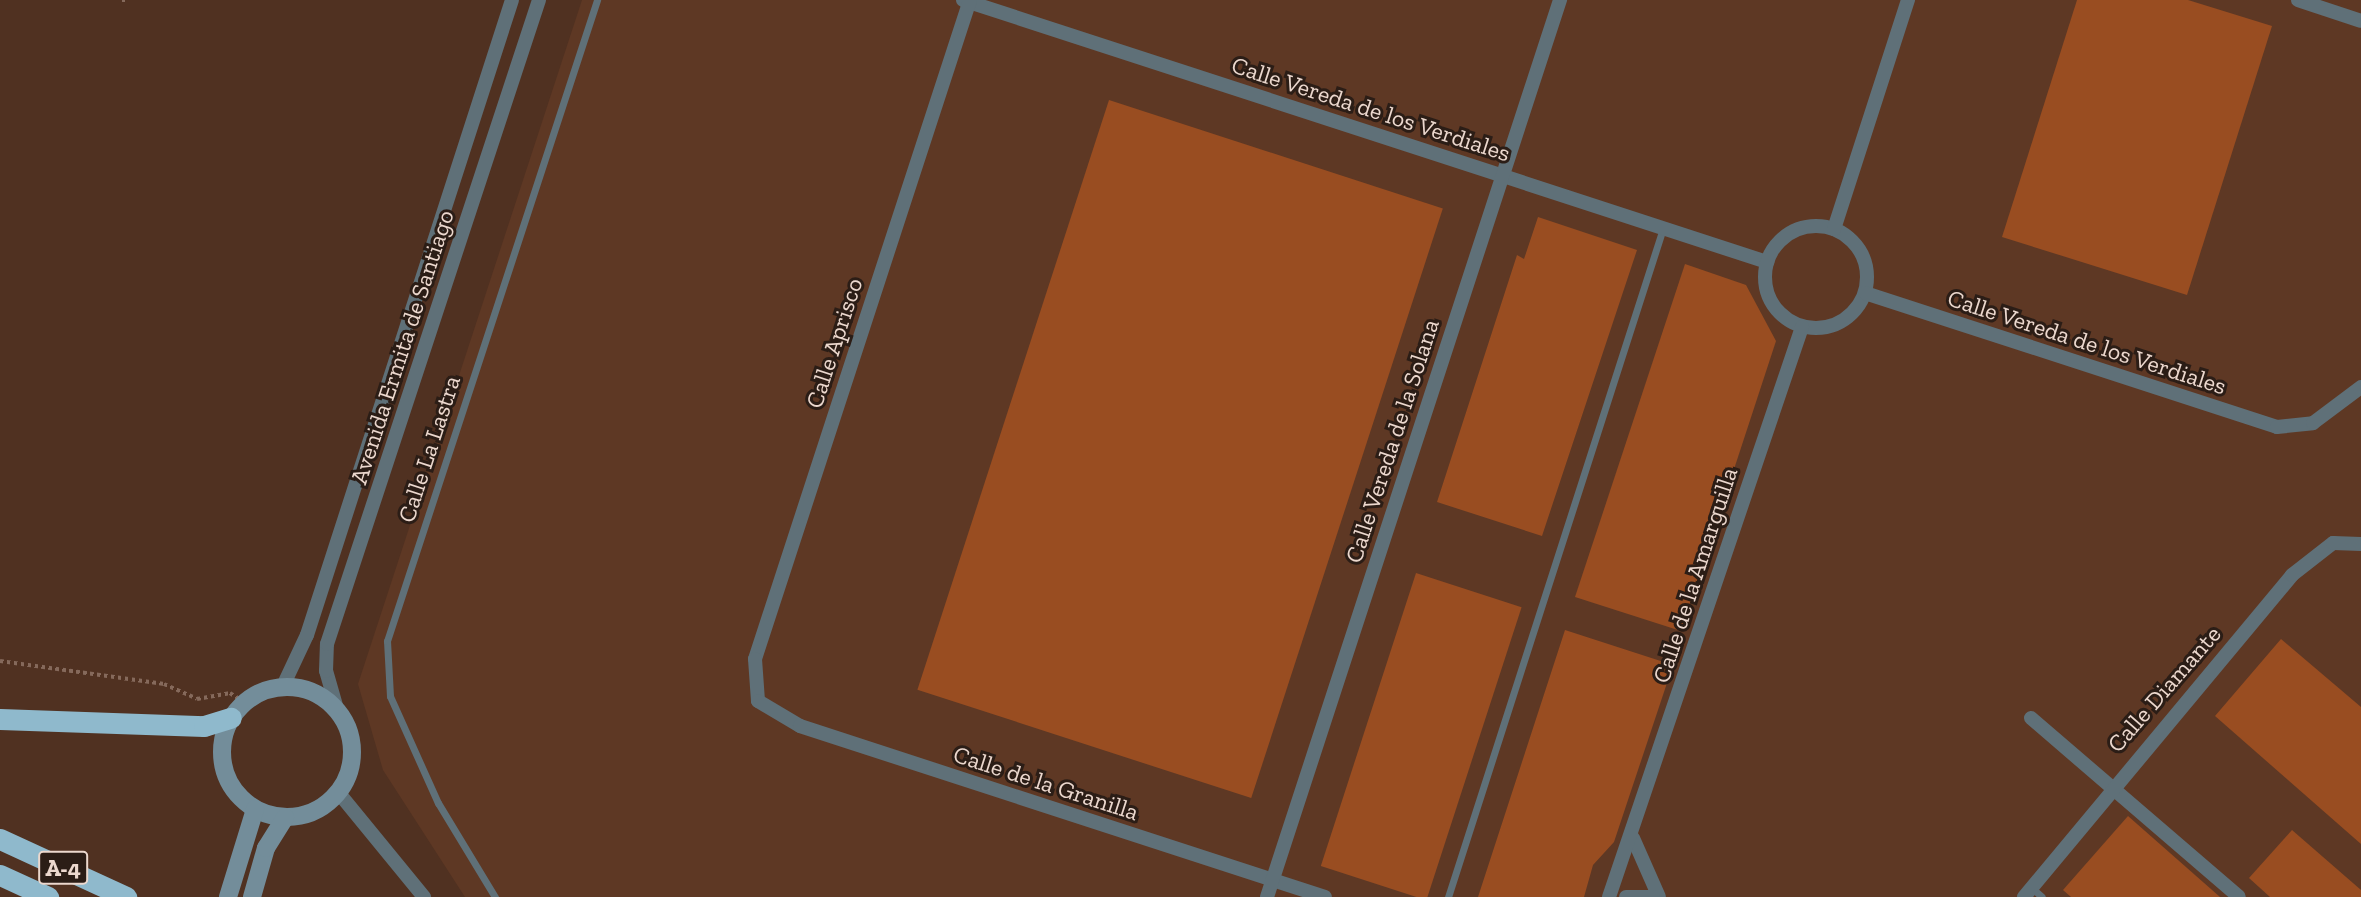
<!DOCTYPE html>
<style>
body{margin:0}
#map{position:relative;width:2361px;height:897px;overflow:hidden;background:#503121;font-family:"Zilla Slab",serif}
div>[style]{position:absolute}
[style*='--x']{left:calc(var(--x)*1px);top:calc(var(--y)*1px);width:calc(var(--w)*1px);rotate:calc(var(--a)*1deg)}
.built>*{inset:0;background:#5e3824}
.building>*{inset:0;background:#994d21;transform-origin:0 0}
.path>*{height:3.5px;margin-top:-1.75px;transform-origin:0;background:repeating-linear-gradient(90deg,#85695b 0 3.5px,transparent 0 7px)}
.lane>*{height:7px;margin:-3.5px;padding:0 3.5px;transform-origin:3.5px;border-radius:3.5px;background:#5f7078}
.street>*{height:14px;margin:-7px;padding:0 7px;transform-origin:7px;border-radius:7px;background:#5f7078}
.street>.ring{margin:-7px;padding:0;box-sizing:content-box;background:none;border:14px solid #5f7078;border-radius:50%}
.secondary>*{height:18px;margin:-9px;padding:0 9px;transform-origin:9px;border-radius:9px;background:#738d9a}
.secondary>.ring{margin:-9px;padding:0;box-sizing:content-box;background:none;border:18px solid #738d9a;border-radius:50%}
.highway>*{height:21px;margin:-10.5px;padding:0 10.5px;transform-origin:10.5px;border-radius:10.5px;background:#8fb9cc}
span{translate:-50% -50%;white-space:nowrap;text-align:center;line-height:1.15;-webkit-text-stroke:6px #2b1d16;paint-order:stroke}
.shield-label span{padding:2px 5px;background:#2b1d16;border:2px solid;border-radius:5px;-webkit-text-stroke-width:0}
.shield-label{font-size:23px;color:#ecd8ce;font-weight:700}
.street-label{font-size:24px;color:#ecd8ce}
</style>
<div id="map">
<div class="built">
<div style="clip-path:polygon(582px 0,2361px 0,2361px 897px,465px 897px,383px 770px,358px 684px)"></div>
</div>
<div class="building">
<div style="clip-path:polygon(2077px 0,2188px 0,2272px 26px,2187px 295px,2002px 237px)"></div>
<div style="left:1109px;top:100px;width:351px;height:620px;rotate:18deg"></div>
<div style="clip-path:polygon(1538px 217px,1637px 250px,1542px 536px,1437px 502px,1517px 255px,1524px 259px)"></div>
<div style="clip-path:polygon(1685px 264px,1746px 285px,1776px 341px,1681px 631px,1575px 597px)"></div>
<div style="left:1416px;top:573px;width:111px;height:308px;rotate:18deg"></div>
<div style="clip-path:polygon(1565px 630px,1673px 665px,1614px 842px,1593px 865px,1584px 897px,1478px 897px)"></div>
<div style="clip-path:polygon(2281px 639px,2361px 707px,2361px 844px,2215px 716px)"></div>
<div style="clip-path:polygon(2128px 816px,2220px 897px,2071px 897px,2063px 890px)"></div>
<div style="clip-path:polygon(2292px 830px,2361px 890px,2361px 897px,2270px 897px,2249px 878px)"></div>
</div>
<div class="path">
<div style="--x:122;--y:0;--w:5;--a:0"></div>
<div style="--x:0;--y:661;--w:166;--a:8"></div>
<div style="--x:164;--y:684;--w:36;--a:24"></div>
<div style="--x:197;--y:699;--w:34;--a:-10"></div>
<div style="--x:230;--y:693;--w:17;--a:33"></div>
</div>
<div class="lane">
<div style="--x:2032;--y:888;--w:13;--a:42"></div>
<div style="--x:495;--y:897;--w:110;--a:-121.2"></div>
<div style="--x:438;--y:803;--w:117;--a:-114.2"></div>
<div style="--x:390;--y:696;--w:55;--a:-93.1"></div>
<div style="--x:387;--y:641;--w:675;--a:-71.86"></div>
<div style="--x:1448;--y:897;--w:703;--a:-72.18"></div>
</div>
<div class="street">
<div style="--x:963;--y:0;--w:846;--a:18.05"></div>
<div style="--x:970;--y:0;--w:693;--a:108.07"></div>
<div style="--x:755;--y:659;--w:42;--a:85.9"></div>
<div style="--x:758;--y:701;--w:49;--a:30.8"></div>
<div style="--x:800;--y:726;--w:552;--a:18.04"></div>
<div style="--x:2298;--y:0;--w:66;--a:18.4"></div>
<div class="ring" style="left:1765px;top:226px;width:88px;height:88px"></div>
<div style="--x:1834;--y:229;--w:241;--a:-72.1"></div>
<div style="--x:1865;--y:293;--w:433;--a:18"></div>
<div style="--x:2277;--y:427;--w:36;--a:-6"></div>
<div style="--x:2313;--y:423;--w:60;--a:-36.9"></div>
<div style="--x:283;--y:686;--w:56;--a:-64.8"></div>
<div style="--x:307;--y:635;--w:667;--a:-72.11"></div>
<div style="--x:337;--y:709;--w:40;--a:-106"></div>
<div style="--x:326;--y:671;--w:27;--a:-88"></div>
<div style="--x:327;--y:644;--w:678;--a:-71.78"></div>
<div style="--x:2031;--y:718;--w:274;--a:40.7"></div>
<div style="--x:338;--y:792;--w:136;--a:50.7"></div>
<div style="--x:1633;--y:838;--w:64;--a:66.2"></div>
<div style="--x:1267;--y:897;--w:944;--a:-71.91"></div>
<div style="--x:1609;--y:897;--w:602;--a:-71.29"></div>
<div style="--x:1626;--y:897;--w:27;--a:0"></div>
<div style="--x:2024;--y:897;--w:419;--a:-50.2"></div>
<div style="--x:2292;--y:575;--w:52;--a:-38"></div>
<div style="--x:2333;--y:543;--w:28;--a:2"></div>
</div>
<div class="secondary">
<div class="ring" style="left:222px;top:687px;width:112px;height:112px"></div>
<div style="--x:228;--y:897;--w:92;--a:-72.9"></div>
<div style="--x:252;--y:897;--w:51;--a:-74.1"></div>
<div style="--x:266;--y:848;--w:36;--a:-58"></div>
</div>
<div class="highway">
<div style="--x:0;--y:719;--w:204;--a:2"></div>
<div style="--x:204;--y:726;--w:28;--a:-17"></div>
<div style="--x:0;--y:839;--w:139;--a:24.7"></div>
<div style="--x:0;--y:875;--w:53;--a:24.6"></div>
</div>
<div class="shield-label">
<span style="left:63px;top:868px">A-4</span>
</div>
<div class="street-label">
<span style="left:1371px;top:109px;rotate:18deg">Calle Vereda de los Verdiales</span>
<span style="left:2087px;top:342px;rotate:18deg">Calle Vereda de los Verdiales</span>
<span style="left:834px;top:343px;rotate:-72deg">Calle Aprisco</span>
<span style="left:402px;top:347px;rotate:-72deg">Avenida Ermita de Santiago</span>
<span style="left:1392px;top:441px;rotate:-72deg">Calle Vereda de la Solana</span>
<span style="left:429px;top:449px;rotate:-72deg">Calle La Lastra</span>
<span style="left:1695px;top:575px;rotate:-72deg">Calle de la Amarguilla</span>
<span style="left:2164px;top:689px;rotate:-49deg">Calle Diamante</span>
<span style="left:1046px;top:783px;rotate:18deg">Calle de la Granilla</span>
</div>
</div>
